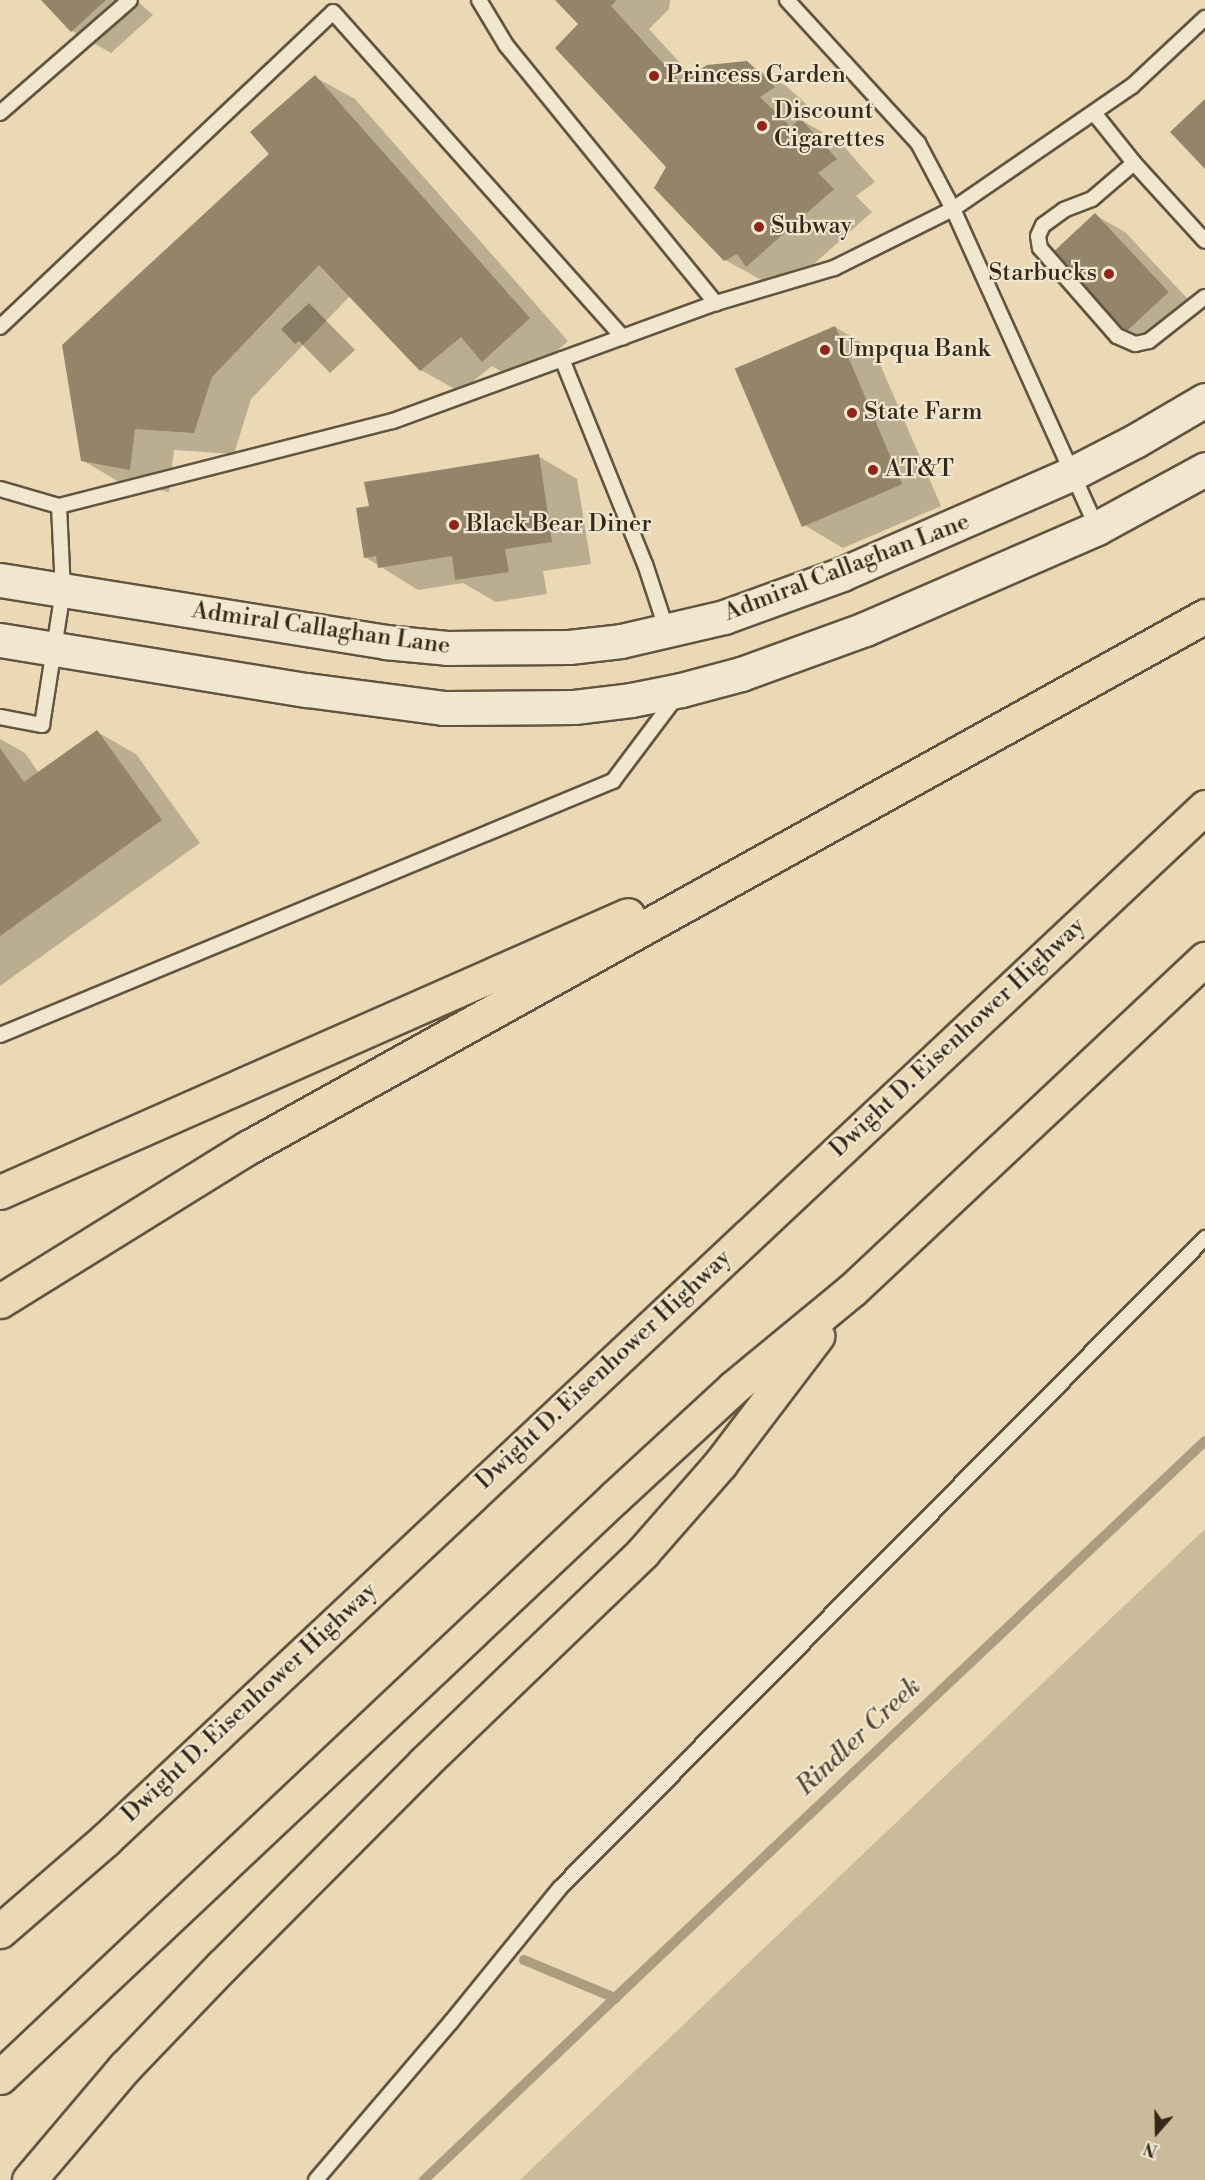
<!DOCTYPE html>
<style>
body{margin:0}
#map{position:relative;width:1205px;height:2180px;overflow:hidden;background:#ead9b4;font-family:"Libre Bodoni",serif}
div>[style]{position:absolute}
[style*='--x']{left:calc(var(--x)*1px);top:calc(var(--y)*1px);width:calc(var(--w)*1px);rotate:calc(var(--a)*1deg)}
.green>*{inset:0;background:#cbbb9a}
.water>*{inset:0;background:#ac9d80}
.shadow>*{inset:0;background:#0003}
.stream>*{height:10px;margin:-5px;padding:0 5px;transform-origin:5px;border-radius:5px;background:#ac9d80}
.building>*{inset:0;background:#93846a;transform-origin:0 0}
.roads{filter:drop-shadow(2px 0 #625440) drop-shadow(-2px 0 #625440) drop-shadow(0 2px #625440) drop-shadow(0 -2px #625440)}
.lane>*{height:14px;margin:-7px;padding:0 7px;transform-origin:7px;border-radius:7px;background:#f1e6ce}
.secondary>*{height:33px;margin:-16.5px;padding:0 16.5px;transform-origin:16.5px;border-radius:16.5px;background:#f1e6ce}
.highway>*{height:33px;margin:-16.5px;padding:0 16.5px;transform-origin:16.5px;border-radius:16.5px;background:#ead9b4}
.dots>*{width:16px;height:16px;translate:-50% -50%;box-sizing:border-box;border:3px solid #f1e6ce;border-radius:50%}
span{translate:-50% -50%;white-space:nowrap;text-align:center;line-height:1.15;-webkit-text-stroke:4.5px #f1e6ce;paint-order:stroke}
.poi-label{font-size:24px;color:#34281a}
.left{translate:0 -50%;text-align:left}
.right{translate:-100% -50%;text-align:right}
.street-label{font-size:24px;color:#34281a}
.water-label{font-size:26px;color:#584b39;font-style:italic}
.north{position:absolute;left:1127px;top:2102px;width:60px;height:60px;-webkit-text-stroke:4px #f1e6ce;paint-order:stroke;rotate:200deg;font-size:16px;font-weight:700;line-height:24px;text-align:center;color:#34281a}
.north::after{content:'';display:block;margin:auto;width:21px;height:27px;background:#34281a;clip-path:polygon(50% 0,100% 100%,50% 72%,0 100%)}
</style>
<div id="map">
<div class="green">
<div style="clip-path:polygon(1205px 1529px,1205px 2180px,520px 2180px)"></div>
</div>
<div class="water">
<div style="clip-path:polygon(309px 303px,355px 350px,330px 373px,299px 341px,295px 344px,281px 329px)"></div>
</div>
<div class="shadow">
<div style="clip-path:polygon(43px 0,136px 0,153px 15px,111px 53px,72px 31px)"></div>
<div style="clip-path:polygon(557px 0,670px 0,669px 9px,649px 29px,692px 76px,746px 63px,786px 86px,813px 110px,799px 119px,840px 142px,875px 182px,856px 196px,872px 212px,787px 288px,770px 279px,765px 282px,725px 260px,580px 24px)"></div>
<div style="clip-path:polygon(315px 77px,355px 99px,568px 341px,522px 383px,492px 366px,460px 392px,421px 370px,350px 296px,251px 399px,234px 454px,174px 450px,169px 492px,121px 483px,82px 460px)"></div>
<div style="clip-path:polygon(1095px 215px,1125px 232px,1198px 310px,1153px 350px,1123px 333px)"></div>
<div style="clip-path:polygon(835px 327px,874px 350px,941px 506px,843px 548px,804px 525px)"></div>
<div style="clip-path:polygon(538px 456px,577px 479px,591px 564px,543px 571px,547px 594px,496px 602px,463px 583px,418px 590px,365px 557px)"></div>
<div style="clip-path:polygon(97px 732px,136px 754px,200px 843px,0 986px,0 739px,25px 753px,39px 773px)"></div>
</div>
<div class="stream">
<div style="--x:524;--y:1960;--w:99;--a:22.7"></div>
<div style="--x:615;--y:1998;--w:811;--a:-43.35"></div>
<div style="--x:424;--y:2180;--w:264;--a:-43.6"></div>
</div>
<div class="building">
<div style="clip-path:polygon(41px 0,106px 0,71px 32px)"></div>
<div style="clip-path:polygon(555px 0,617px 0,611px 6px,680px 82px,707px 65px,747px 61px,775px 87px,760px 97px,791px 127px,800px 118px,837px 159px,818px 173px,834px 189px,746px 267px,737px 254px,724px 261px,654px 188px,666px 167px,555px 48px,578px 24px)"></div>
<div style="clip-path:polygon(315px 75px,530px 318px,482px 362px,461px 337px,420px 371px,319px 265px,212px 377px,194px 433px,135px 429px,130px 470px,81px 461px,62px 345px,269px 154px,250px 132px)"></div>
<div style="clip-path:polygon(1205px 99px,1205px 169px,1170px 132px)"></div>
<div style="left:1095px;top:213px;width:108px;height:63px;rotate:47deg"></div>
<div style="left:835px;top:326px;width:172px;height:109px;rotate:67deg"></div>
<div style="clip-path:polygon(539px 454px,552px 542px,505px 549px,509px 572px,455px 580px,452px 556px,378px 568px,376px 556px,364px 558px,356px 508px,369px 506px,364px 482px)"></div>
<div style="clip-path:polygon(97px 730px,162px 820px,0 936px,0 748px,24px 782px)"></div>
</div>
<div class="roads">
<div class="lane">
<div style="--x:479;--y:0;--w:52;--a:59"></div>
<div style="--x:506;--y:45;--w:333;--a:50.9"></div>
<div style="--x:787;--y:0;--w:194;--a:47.5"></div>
<div style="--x:918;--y:143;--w:75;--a:62.1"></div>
<div style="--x:953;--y:209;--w:350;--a:65.7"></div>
<div style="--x:0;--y:113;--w:172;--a:-41"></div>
<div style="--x:1094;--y:113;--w:64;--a:51.3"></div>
<div style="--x:1134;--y:163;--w:105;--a:47.7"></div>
<div style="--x:1134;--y:163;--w:55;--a:139.4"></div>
<div style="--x:1092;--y:199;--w:30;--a:159"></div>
<div style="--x:1064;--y:210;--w:26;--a:144"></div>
<div style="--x:1043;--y:225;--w:12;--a:114"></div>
<div style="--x:1038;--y:236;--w:12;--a:81"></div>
<div style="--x:1040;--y:248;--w:117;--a:48.8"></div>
<div style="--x:1117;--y:336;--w:20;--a:24"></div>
<div style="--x:1135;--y:344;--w:14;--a:-12"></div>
<div style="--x:1149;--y:341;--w:71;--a:-38.2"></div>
<div style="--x:0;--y:327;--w:458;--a:-43.4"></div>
<div style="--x:333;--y:12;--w:436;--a:48.3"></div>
<div style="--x:562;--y:359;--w:221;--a:68"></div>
<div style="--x:645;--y:564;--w:71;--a:71.8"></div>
<div style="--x:0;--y:489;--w:61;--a:16.1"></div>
<div style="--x:59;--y:506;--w:345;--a:-14.3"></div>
<div style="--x:393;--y:421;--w:344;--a:-20.1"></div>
<div style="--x:716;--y:303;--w:123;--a:-16.5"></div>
<div style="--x:834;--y:268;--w:133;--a:-26.4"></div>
<div style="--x:953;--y:209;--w:217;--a:-34.5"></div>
<div style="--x:1132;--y:86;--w:100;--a:-43"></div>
<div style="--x:0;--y:717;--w:43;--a:10.8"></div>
<div style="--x:42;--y:725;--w:136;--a:-81.1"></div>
<div style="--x:63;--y:591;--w:85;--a:-92.7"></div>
<div style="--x:0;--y:1035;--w:664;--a:-22.51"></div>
<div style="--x:613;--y:781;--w:105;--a:-53.1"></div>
<div style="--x:316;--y:2180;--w:208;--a:-49.5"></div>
<div style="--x:451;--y:2022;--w:173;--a:-50.9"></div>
<div style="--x:560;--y:1888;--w:916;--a:-45.22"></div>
</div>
<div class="secondary">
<div style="--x:0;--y:580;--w:390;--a:9.1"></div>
<div style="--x:385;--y:642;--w:62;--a:5.5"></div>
<div style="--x:447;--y:648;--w:122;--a:-0.5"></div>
<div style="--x:569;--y:647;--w:52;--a:-6.6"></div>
<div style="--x:621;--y:641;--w:106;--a:-13.1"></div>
<div style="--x:724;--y:617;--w:126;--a:-20"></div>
<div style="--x:842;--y:574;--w:252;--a:-23.6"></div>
<div style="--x:1073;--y:473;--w:70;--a:-27.3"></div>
<div style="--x:1135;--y:441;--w:81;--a:-30.4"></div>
<div style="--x:0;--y:640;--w:311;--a:9.3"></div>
<div style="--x:307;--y:690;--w:137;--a:7.5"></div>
<div style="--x:443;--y:708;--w:131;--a:-0.4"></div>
<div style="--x:574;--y:707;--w:57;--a:-7"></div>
<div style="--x:631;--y:700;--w:51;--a:-11.3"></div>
<div style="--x:681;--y:690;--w:62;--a:-14.9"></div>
<div style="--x:741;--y:674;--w:132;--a:-19.9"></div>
<div style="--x:865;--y:629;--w:253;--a:-23.5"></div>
<div style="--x:1097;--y:528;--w:123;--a:-28.6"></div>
</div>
<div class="highway">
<div style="--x:0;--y:1192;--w:686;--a:-23.8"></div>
<div style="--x:0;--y:1301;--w:291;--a:-31.8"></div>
<div style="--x:247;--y:1148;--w:1096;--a:-29.04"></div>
<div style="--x:0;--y:1931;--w:139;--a:-40.9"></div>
<div style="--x:105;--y:1840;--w:1509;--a:-43.2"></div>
<div style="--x:0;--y:2077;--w:845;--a:-43.32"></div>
<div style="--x:615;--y:1497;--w:161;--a:-42.7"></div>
<div style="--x:733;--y:1388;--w:154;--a:-39.5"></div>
<div style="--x:852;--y:1290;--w:484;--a:-43.2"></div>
<div style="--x:29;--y:2180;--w:148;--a:-49.7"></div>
<div style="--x:125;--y:2067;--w:140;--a:-46.2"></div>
<div style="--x:222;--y:1966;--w:286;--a:-45.1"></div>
<div style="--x:424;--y:1763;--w:304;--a:-43.9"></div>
<div style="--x:643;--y:1552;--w:117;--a:-48.8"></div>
<div style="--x:720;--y:1464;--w:161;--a:-52.8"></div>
</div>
</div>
<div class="dots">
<div style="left:654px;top:76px;background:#8f2418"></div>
<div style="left:762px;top:126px;background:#8f2418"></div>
<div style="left:759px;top:227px;background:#8f2418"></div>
<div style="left:1109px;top:274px;background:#8f2418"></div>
<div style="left:825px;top:350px;background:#8f2418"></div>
<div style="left:852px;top:413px;background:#8f2418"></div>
<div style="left:873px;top:470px;background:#8f2418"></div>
<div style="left:454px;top:525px;background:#8f2418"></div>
</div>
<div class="poi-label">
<span class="left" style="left:666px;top:76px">Princess Garden</span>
<span class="left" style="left:774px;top:126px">Discount<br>Cigarettes</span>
<span class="left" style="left:771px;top:227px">Subway</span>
<span class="right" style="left:1097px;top:274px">Starbucks</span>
<span class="left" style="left:837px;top:350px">Umpqua Bank</span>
<span class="left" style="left:864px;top:413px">State Farm</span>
<span class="left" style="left:885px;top:470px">AT&amp;T</span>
<span class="left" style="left:466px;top:525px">Black Bear Diner</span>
</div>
<div class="street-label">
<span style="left:847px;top:568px;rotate:-21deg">Admiral Callaghan Lane</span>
<span style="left:321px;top:629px;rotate:8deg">Admiral Callaghan Lane</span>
<span style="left:958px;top:1038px;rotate:-43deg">Dwight D. Eisenhower Highway</span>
<span style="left:604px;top:1370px;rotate:-43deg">Dwight D. Eisenhower Highway</span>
<span style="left:250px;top:1703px;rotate:-43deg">Dwight D. Eisenhower Highway</span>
</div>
<div class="water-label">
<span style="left:859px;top:1737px;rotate:-43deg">Rindler Creek</span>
</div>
<div class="north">N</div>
</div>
